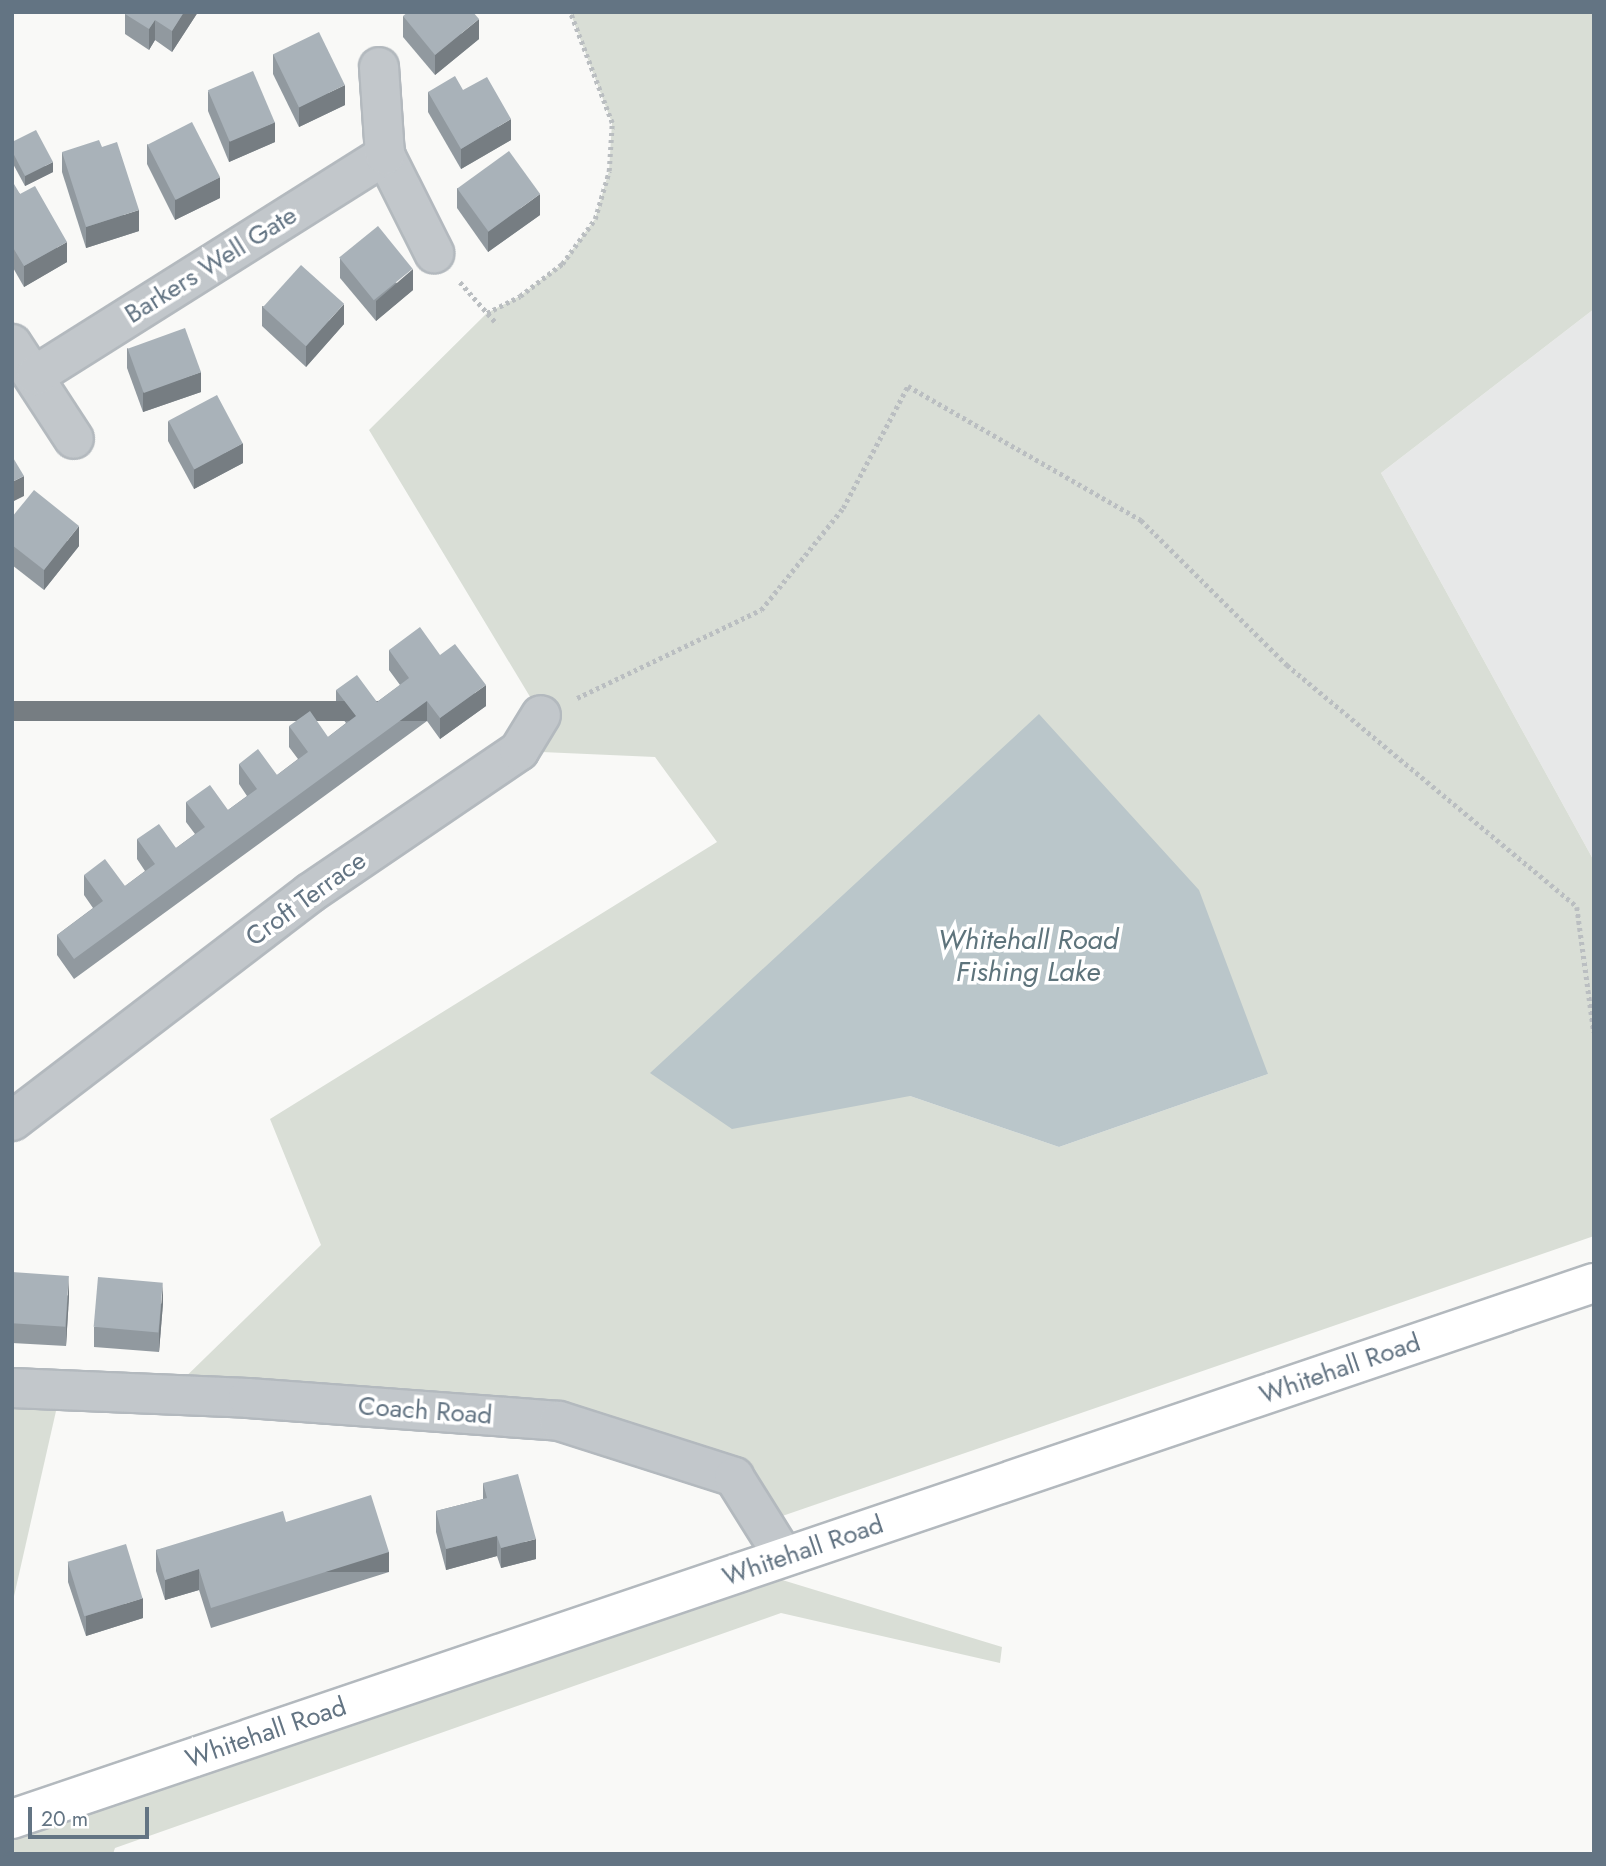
<!DOCTYPE html>
<style>
body{margin:0}
#map{position:relative;width:1606px;height:1866px;overflow:hidden;background:#f9f9f7;font-family:Jost,sans-serif}
div>[style]{position:absolute}
[style*='--x']{left:calc(var(--x)*1px);top:calc(var(--y)*1px);width:calc(var(--w)*1px);rotate:calc(var(--a)*1deg)}
.built>*{inset:0;background:#e7e8e8}
.green>*{inset:0;background:#d9ded6}
.water>*{inset:0;background:#bac6ca}
.path>*{height:4.5px;margin-top:-2.25px;transform-origin:0;background:repeating-linear-gradient(90deg,#babec1 0 3.5px,transparent 0 7px)}
.roads{filter:drop-shadow(2px 0 #b3b9be) drop-shadow(-2px 0 #b3b9be) drop-shadow(0 2px #b3b9be) drop-shadow(0 -2px #b3b9be)}
.minor>*{height:38px;margin:-19px;padding:0 19px;transform-origin:19px;border-radius:19px;background:#c2c7cb}
.major>*{height:38px;margin:-19px;padding:0 19px;transform-origin:19px;border-radius:19px;background:#fff}
.wall>*{inset:0;background:#91999f}
.shaded-wall>*{inset:0;background:#767d82;transform-origin:0 0}
.building>*{inset:0;background:#a9b2b9;transform-origin:0 0}
span{translate:-50% -50%;white-space:nowrap;text-align:center;line-height:1.15;-webkit-text-stroke:7px #fff;paint-order:stroke}
.street-label{font-size:26px;color:#637483}
.water-label{font-size:28px;color:#5e747c;font-style:italic}
.frame{position:absolute;inset:0;border:14px solid #637483;pointer-events:none}
.scale{position:absolute;left:28px;top:1807px;width:121px;height:32px;box-sizing:border-box;border:4px solid #637483;border-top:0;padding-left:9px;font-size:21px;line-height:24px;white-space:nowrap;color:#637483;-webkit-text-stroke:5px #fff;paint-order:stroke}
</style>
<div id="map">
<div class="built">
<div style="clip-path:polygon(1594px 309px,1594px 861px,1381px 473px)"></div>
</div>
<div class="green">
<div style="clip-path:polygon(evenodd,570px 12px,1594px 12px,1594px 309px,1381px 473px,1594px 861px,1594px 1236px,762px 1523px,734px 1477px,559px 1421px,169px 1393px,321px 1245px,270px 1119px,717px 842px,655px 757px,519px 751px,541px 715px,369px 430px,487px 313px,520px 296px,562px 264px,595px 219px,609px 171px,612px 123px,570px 12px,1268px 1074px,1059px 1147px,910px 1096px,1268px 1074px)"></div>
<div style="clip-path:polygon(12px 1388px,61px 1389px,12px 1605px)"></div>
<div style="clip-path:polygon(779px 1579px,1002px 1647px,1000px 1663px,781px 1613px,115px 1848px,113px 1854px,12px 1854px,12px 1840px,22px 1836px)"></div>
</div>
<div class="water">
<div style="clip-path:polygon(1039px 714px,1199px 890px,1268px 1074px,1059px 1147px,910px 1096px,732px 1129px,650px 1073px)"></div>
</div>
<div class="path">
<div style="--x:460;--y:282;--w:56;--a:48.6"></div>
<div style="--x:487;--y:313;--w:37;--a:-27"></div>
<div style="--x:520;--y:296;--w:53;--a:-37.3"></div>
<div style="--x:562;--y:264;--w:56;--a:-53.7"></div>
<div style="--x:595;--y:219;--w:50;--a:-73.7"></div>
<div style="--x:609;--y:171;--w:48;--a:-86.4"></div>
<div style="--x:612;--y:123;--w:119;--a:-110.7"></div>
<div style="--x:577;--y:698;--w:204;--a:-25.6"></div>
<div style="--x:761;--y:610;--w:131;--a:-51.2"></div>
<div style="--x:843;--y:508;--w:138;--a:-62"></div>
<div style="--x:908;--y:386;--w:269;--a:29.9"></div>
<div style="--x:1141;--y:520;--w:206;--a:44.8"></div>
<div style="--x:1287;--y:665;--w:378;--a:39.8"></div>
<div style="--x:1577;--y:907;--w:126;--a:82.3"></div>
</div>
<div class="roads">
<div class="minor">
<div style="--x:385;--y:155;--w:110;--a:63.4"></div>
<div style="--x:12;--y:344;--w:113;--a:56.9"></div>
<div style="--x:36;--y:375;--w:413;--a:-32.2"></div>
<div style="--x:385;--y:155;--w:88;--a:-93.9"></div>
<div style="--x:12;--y:1121;--w:375;--a:-37.4"></div>
<div style="--x:310;--y:893;--w:253;--a:-34.2"></div>
<div style="--x:519;--y:751;--w:42;--a:-58.6"></div>
<div style="--x:12;--y:1388;--w:236;--a:2.4"></div>
<div style="--x:248;--y:1398;--w:312;--a:4.2"></div>
<div style="--x:559;--y:1421;--w:184;--a:17.7"></div>
<div style="--x:734;--y:1477;--w:94;--a:58"></div>
</div>
<div class="major">
<div style="--x:12;--y:1819;--w:1670;--a:-18.72"></div>
</div>
</div>
<div class="wall">
<div style="clip-path:polygon(198px 12px,172px 52px,155px 40px,149px 50px,125px 34px,125px 14px)"></div>
<div style="clip-path:polygon(403px 16px,479px 39px,435px 75px,403px 37px)"></div>
<div style="clip-path:polygon(273px 54px,345px 105px,299px 127px,273px 74px)"></div>
<div style="clip-path:polygon(463px 90px,511px 140px,461px 169px,428px 112px,428px 92px)"></div>
<div style="clip-path:polygon(208px 91px,275px 142px,229px 162px,208px 111px)"></div>
<div style="clip-path:polygon(12px 142px,53px 172px,25px 186px,12px 162px)"></div>
<div style="clip-path:polygon(147px 144px,220px 198px,175px 220px,147px 164px)"></div>
<div style="clip-path:polygon(62px 152px,139px 231px,86px 248px,62px 172px)"></div>
<div style="clip-path:polygon(12px 185px,20px 194px,67px 262px,24px 287px,12px 266px)"></div>
<div style="clip-path:polygon(457px 188px,540px 215px,488px 252px,457px 208px)"></div>
<div style="clip-path:polygon(340px 258px,413px 290px,376px 321px,340px 278px)"></div>
<div style="clip-path:polygon(262px 306px,344px 324px,306px 367px,262px 326px)"></div>
<div style="clip-path:polygon(127px 348px,201px 392px,143px 412px,127px 368px)"></div>
<div style="clip-path:polygon(168px 421px,243px 463px,194px 489px,168px 441px)"></div>
<div style="clip-path:polygon(12px 517px,79px 546px,44px 590px,12px 565px)"></div>
<div style="clip-path:polygon(389px 650px,440px 655px,486px 706px,440px 739px,427px 721px,74px 979px,57px 955px,57px 935px,93px 908px,84px 895px,84px 875px,125px 886px,145px 871px,137px 859px,137px 839px,176px 848px,195px 834px,186px 822px,186px 802px,228px 810px,247px 796px,239px 784px,239px 764px,277px 775px,298px 759px,289px 747px,289px 726px,328px 737px,346px 723px,336px 710px,336px 690px,377px 702px,400px 685px,389px 670px)"></div>
<div style="clip-path:polygon(12px 1272px,69px 1296px,66px 1346px,12px 1343px)"></div>
<div style="clip-path:polygon(163px 1303px,159px 1352px,94px 1347px,94px 1327px)"></div>
<div style="clip-path:polygon(483px 1483px,536px 1559px,501px 1568px,497px 1556px,446px 1570px,436px 1532px,436px 1511px,483px 1499px)"></div>
<div style="clip-path:polygon(286px 1522px,389px 1572px,211px 1628px,199px 1590px,165px 1600px,156px 1571px,156px 1550px)"></div>
<div style="clip-path:polygon(68px 1562px,143px 1618px,86px 1636px,68px 1582px)"></div>
</div>
<div class="shaded-wall">
<div style="clip-path:polygon(184px 12px,198px 12px,172px 52px,172px 31px)"></div>
<div style="clip-path:polygon(479px 19px,479px 39px,435px 75px,435px 55px)"></div>
<div style="clip-path:polygon(155px 20px,155px 40px,149px 50px,149px 29px)"></div>
<div style="clip-path:polygon(345px 85px,345px 105px,299px 127px,299px 107px)"></div>
<div style="clip-path:polygon(511px 119px,511px 140px,461px 169px,461px 149px)"></div>
<div style="clip-path:polygon(275px 122px,275px 142px,229px 162px,229px 141px)"></div>
<div style="clip-path:polygon(53px 162px,53px 172px,25px 186px,25px 176px)"></div>
<div style="clip-path:polygon(220px 177px,220px 198px,175px 220px,175px 199px)"></div>
<div style="clip-path:polygon(540px 194px,540px 215px,488px 252px,488px 232px)"></div>
<div style="clip-path:polygon(139px 210px,139px 231px,86px 248px,86px 227px)"></div>
<div style="clip-path:polygon(67px 242px,67px 262px,24px 287px,24px 266px)"></div>
<div style="clip-path:polygon(413px 269px,413px 290px,376px 321px,376px 301px)"></div>
<div style="clip-path:polygon(344px 304px,344px 324px,306px 367px,306px 346px)"></div>
<div style="clip-path:polygon(201px 372px,201px 392px,143px 412px,143px 392px)"></div>
<div style="clip-path:polygon(243px 443px,243px 463px,194px 489px,194px 469px)"></div>
<div style="clip-path:polygon(24px 476px,24px 496px,12px 502px,12px 482px)"></div>
<div style="clip-path:polygon(79px 526px,79px 546px,44px 590px,44px 570px)"></div>
<div style="clip-path:polygon(486px 685px,486px 706px,440px 739px,440px 718px)"></div>
<div style="left:427px;top:701px;width:20px;height:437px;rotate:90deg"></div>
<div style="clip-path:polygon(69px 1276px,69px 1296px,66px 1346px,66px 1325px)"></div>
<div style="clip-path:polygon(163px 1283px,163px 1303px,159px 1352px,159px 1332px)"></div>
<div style="clip-path:polygon(497px 1536px,497px 1556px,446px 1570px,446px 1549px)"></div>
<div style="clip-path:polygon(536px 1539px,536px 1559px,501px 1568px,501px 1548px)"></div>
<div style="left:389px;top:1552px;width:20px;height:187px;rotate:90deg"></div>
<div style="clip-path:polygon(199px 1569px,199px 1590px,165px 1600px,165px 1580px)"></div>
<div style="clip-path:polygon(143px 1598px,143px 1618px,86px 1636px,86px 1616px)"></div>
</div>
<div class="building">
<div style="clip-path:polygon(126px 12px,184px 12px,172px 31px,155px 20px,149px 29px,125px 14px)"></div>
<div style="clip-path:polygon(408px 12px,473px 12px,479px 19px,435px 55px,403px 16px)"></div>
<div style="left:319px;top:32px;width:59px;height:51px;rotate:64deg"></div>
<div style="left:253px;top:71px;width:56px;height:49px;rotate:67deg"></div>
<div style="clip-path:polygon(455px 76px,463px 90px,487px 77px,511px 119px,461px 149px,428px 92px)"></div>
<div style="left:192px;top:122px;width:62px;height:50px;rotate:63deg"></div>
<div style="clip-path:polygon(36px 130px,53px 162px,25px 176px,12px 151px,12px 142px)"></div>
<div style="clip-path:polygon(99px 140px,102px 147px,117px 142px,139px 210px,86px 227px,62px 152px)"></div>
<div style="left:509px;top:151px;width:53px;height:64px;rotate:54deg"></div>
<div style="clip-path:polygon(14px 184px,20px 194px,35px 186px,67px 242px,24px 266px,12px 246px,12px 185px)"></div>
<div style="left:378px;top:226px;width:55px;height:50px;rotate:51deg"></div>
<div style="left:301px;top:265px;width:58px;height:57px;rotate:42deg"></div>
<div style="left:185px;top:328px;width:47px;height:61px;rotate:70deg"></div>
<div style="left:217px;top:395px;width:55px;height:55px;rotate:62deg"></div>
<div style="clip-path:polygon(12px 456px,24px 476px,12px 482px)"></div>
<div style="clip-path:polygon(34px 490px,79px 526px,44px 570px,12px 545px,12px 517px)"></div>
<div style="clip-path:polygon(420px 627px,440px 655px,455px 644px,486px 685px,440px 718px,427px 701px,74px 959px,57px 935px,103px 901px,84px 875px,105px 859px,125px 886px,155px 864px,137px 839px,159px 824px,176px 848px,205px 827px,186px 802px,210px 785px,228px 810px,257px 789px,239px 764px,258px 749px,277px 775px,308px 752px,289px 726px,310px 711px,328px 737px,356px 716px,336px 690px,357px 675px,377px 702px,409px 678px,389px 650px)"></div>
<div style="left:12px;top:1272px;width:57px;height:51px;rotate:4deg"></div>
<div style="left:98px;top:1277px;width:65px;height:50px;rotate:5deg"></div>
<div style="clip-path:polygon(518px 1474px,536px 1539px,501px 1548px,497px 1536px,446px 1549px,436px 1511px,487px 1498px,483px 1483px)"></div>
<div style="clip-path:polygon(371px 1495px,389px 1552px,211px 1608px,199px 1569px,165px 1580px,156px 1550px,283px 1511px,286px 1522px)"></div>
<div style="left:126px;top:1544px;width:57px;height:61px;rotate:73deg"></div>
</div>
<div class="street-label">
<span style="left:211px;top:265px;rotate:-32deg">Barkers Well Gate</span>
<span style="left:306px;top:899px;rotate:-36deg">Croft Terrace</span>
<span style="left:1340px;top:1369px;rotate:-19deg">Whitehall Road</span>
<span style="left:425px;top:1411px;rotate:4deg">Coach Road</span>
<span style="left:803px;top:1551px;rotate:-19deg">Whitehall Road</span>
<span style="left:266px;top:1733px;rotate:-19deg">Whitehall Road</span>
</div>
<div class="water-label">
<span style="left:1028px;top:956px">Whitehall Road<br>Fishing Lake</span>
</div>
<div class="frame"></div>
<div class="scale">20 m</div>
</div>
